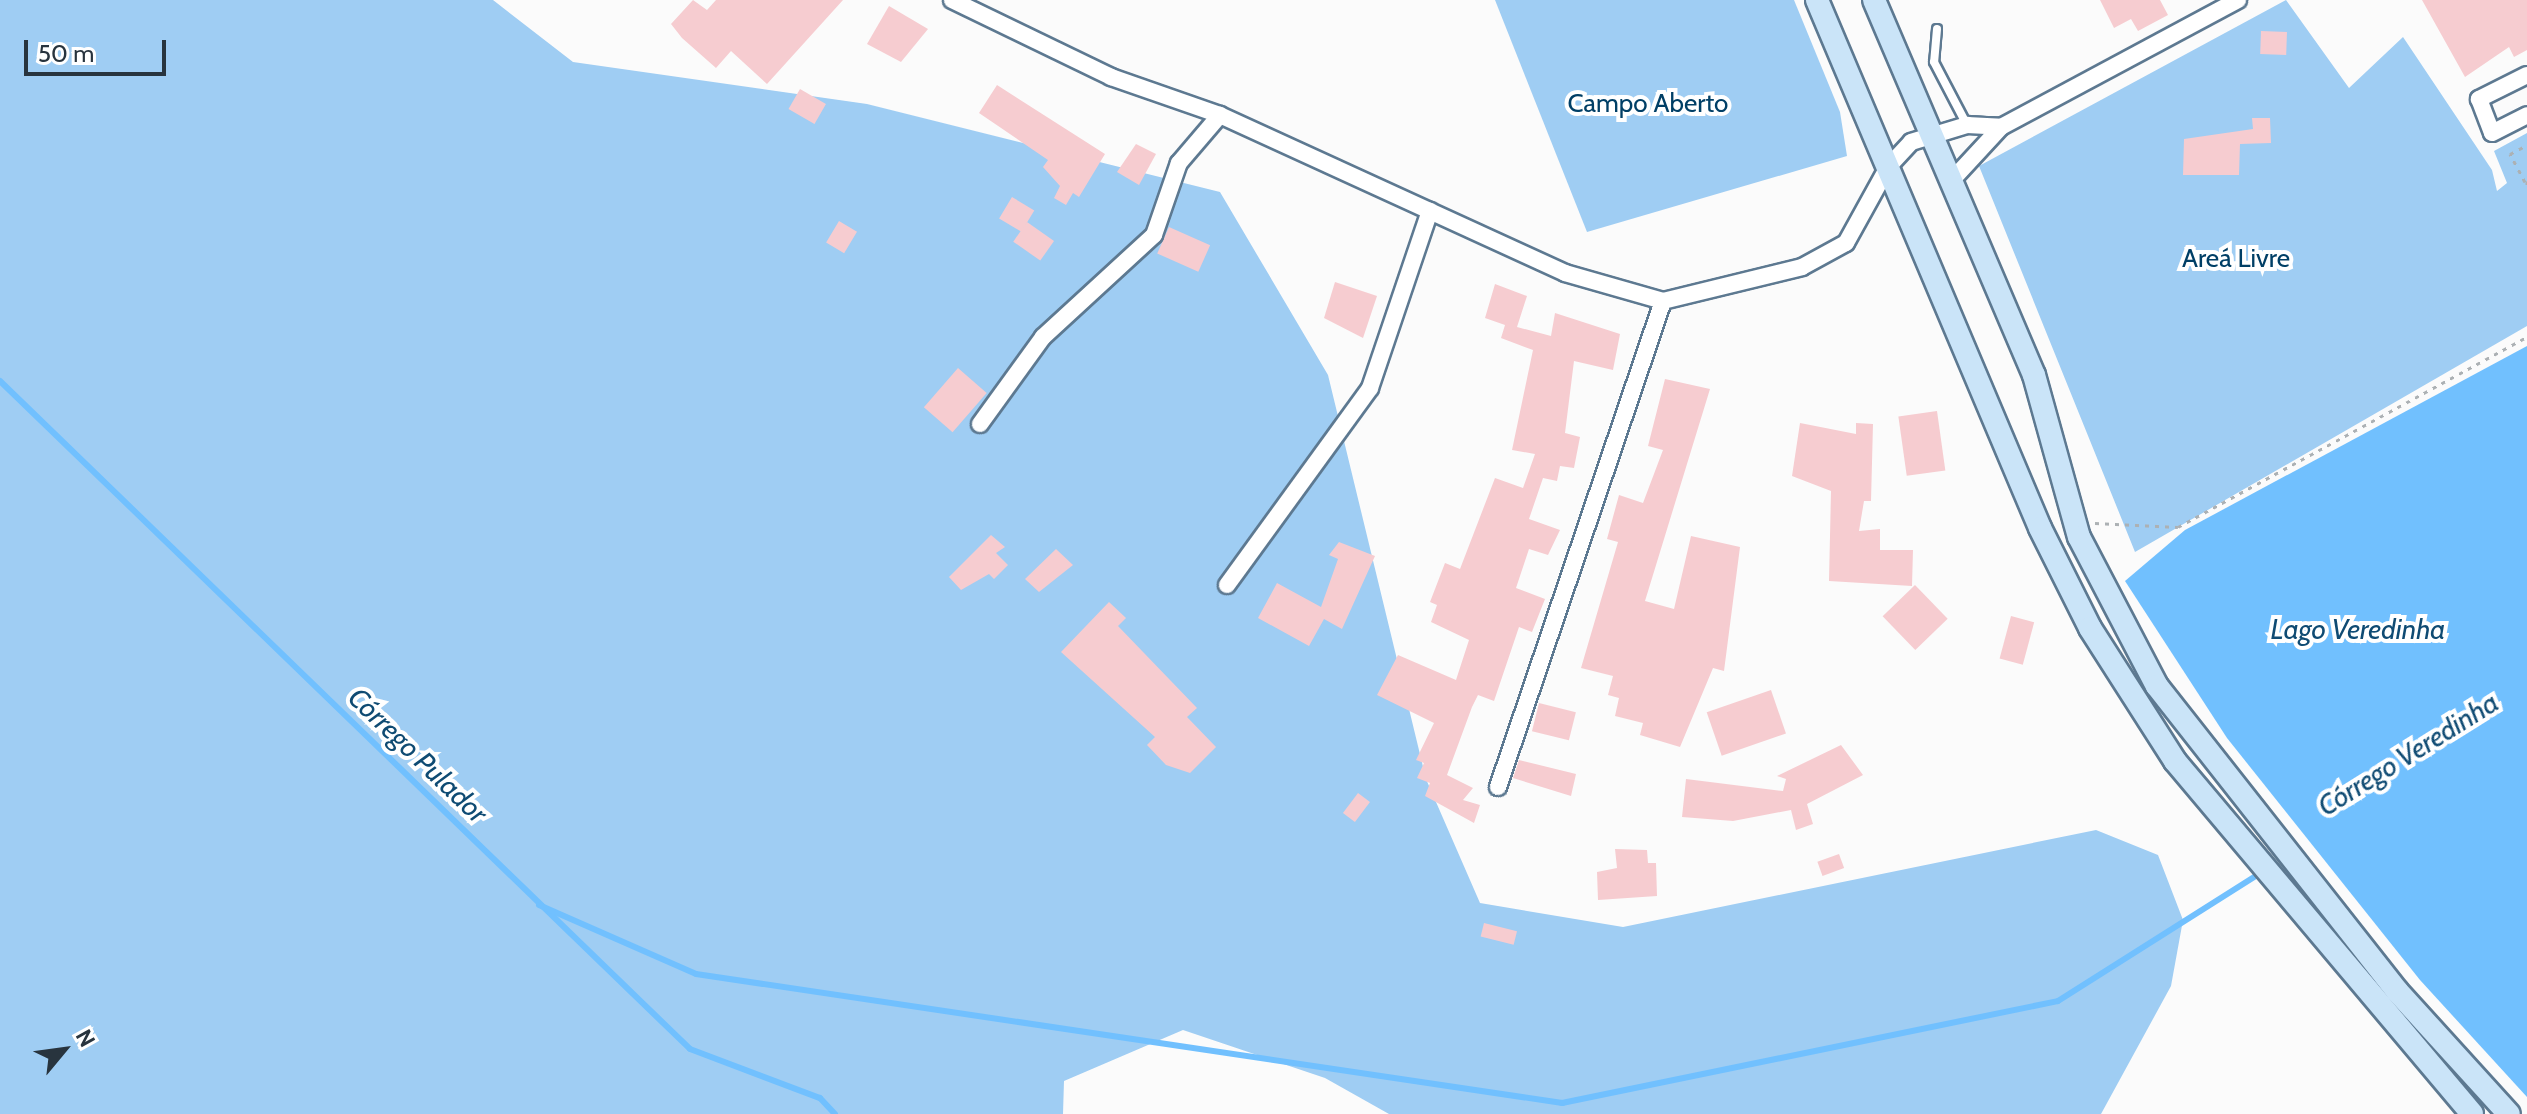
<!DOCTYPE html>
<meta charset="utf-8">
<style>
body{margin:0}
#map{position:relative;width:2527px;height:1114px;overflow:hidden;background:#fbfbfb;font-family:Cabin,sans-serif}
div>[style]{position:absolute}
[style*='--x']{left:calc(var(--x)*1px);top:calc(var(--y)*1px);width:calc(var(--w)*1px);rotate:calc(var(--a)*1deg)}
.green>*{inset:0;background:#9fcdf3}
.water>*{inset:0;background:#71c0fe}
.stream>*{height:6px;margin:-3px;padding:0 3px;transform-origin:3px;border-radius:3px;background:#71c0fe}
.building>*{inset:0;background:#f6ccd0;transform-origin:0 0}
.path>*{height:3px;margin-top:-1.5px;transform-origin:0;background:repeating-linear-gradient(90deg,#acb1b4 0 4px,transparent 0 10px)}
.roads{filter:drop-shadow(2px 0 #5d7991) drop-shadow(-2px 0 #5d7991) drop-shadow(0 2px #5d7991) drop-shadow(0 -2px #5d7991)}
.lane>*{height:8px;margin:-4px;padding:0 4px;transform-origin:4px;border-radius:4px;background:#fff}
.street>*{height:16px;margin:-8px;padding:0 8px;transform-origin:8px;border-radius:8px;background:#fff}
.secondary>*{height:22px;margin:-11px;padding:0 11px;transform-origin:11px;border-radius:11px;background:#cae4f8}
span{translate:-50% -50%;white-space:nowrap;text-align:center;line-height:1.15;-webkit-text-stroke:8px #fff;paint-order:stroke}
.park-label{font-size:26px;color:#003f66}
.water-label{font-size:28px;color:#0f4b73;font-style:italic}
.north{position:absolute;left:24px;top:1010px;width:80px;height:80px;-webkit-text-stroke:6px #fff;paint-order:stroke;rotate:61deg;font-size:22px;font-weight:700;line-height:32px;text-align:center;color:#28343e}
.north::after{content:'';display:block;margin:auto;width:28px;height:36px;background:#28343e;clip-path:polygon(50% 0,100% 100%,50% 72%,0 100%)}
.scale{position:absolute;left:24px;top:40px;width:142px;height:36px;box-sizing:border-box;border:4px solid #28343e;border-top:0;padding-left:10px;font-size:24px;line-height:28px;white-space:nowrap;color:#28343e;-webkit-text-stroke:6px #fff;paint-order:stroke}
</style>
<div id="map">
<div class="green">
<div style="clip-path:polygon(0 0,493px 0,573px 62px,867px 104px,1220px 192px,1328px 375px,1426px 779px,1480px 903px,1623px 927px,2096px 830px,2158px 855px,2183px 920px,2171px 986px,2101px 1114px,1389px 1114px,1325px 1078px,1183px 1030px,1064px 1081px,1063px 1114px,0 1114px)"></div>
<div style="clip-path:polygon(1495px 0,1794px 0,1840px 112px,1847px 156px,1587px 232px)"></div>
<div style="clip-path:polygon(2286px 0,2349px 88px,2403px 37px,2492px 170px,2497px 191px,2507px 183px,2494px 151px,2527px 133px,2527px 326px,2135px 552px,1979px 166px)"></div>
</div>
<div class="water">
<div style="clip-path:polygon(2527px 346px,2527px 1097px,2420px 980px,2227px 738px,2125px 581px,2185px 530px)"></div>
</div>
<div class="stream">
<div style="--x:0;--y:381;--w:960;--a:44.07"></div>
<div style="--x:690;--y:1049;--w:139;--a:20.7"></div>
<div style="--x:820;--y:1098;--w:22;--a:47"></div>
<div style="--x:539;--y:905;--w:171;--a:23.7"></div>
<div style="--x:696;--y:974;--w:876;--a:8.47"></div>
<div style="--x:1562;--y:1103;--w:506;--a:-11.62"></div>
<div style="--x:2058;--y:1001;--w:232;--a:-32.3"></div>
</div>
<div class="building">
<div style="clip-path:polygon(693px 0,707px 10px,716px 0,843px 0,767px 84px,731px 51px,716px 68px,682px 38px,671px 24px)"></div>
<div style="clip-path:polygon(2100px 0,2160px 0,2168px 15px,2138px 31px,2131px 19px,2114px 28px)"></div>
<div style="clip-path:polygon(2422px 0,2527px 0,2527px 50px,2514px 57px,2509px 47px,2465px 77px)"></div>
<div style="clip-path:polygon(889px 6px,928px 29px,901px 62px,867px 44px)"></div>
<div style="left:2261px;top:31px;width:26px;height:23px;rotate:2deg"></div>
<div style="clip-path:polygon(997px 85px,1105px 154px,1079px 197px,1073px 193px,1066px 205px,1054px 198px,1060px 186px,1043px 167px,1048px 160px,979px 113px)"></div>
<div style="left:800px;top:89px;width:30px;height:23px;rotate:30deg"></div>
<div style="clip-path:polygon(2252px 118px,2270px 118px,2271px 143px,2240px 144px,2239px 175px,2183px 175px,2184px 139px,2253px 129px)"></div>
<div style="clip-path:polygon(1136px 144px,1156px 154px,1139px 185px,1117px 172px)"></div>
<div style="left:1012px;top:197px;width:26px;height:25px;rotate:31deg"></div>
<div style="left:839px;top:221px;width:21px;height:25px;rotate:31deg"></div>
<div style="left:1027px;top:222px;width:33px;height:24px;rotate:35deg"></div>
<div style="left:1169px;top:227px;width:45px;height:29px;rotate:24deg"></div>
<div style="clip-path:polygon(1335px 282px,1377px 296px,1363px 338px,1324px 318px)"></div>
<div style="clip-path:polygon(1495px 284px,1527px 296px,1517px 327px,1551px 336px,1555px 313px,1620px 334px,1613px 370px,1574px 361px,1565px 433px,1580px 437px,1574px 468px,1560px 466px,1557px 481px,1543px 478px,1529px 519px,1560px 530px,1548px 555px,1529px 549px,1516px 588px,1545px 599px,1532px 632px,1519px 627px,1494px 701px,1478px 695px,1472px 707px,1447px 775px,1473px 788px,1463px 800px,1480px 805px,1474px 823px,1425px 796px,1430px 783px,1417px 778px,1424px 763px,1416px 760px,1434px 723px,1377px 695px,1398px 655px,1456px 680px,1469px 640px,1431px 622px,1437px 605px,1430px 602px,1445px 563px,1460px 569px,1495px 478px,1523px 488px,1535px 454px,1512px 450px,1533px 350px,1501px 338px,1505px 325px,1485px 318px)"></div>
<div style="left:958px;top:368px;width:38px;height:52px;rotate:41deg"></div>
<div style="clip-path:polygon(1665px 379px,1710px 389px,1645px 601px,1674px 609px,1691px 536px,1740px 547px,1724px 671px,1713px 668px,1680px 747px,1640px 735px,1643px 723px,1615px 716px,1619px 698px,1608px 695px,1613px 676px,1581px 668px,1618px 542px,1607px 539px,1619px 495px,1643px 503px,1663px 450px,1648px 446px)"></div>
<div style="left:1937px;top:411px;width:60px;height:39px;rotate:82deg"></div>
<div style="clip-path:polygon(1800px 423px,1856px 434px,1856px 423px,1873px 424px,1871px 501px,1864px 501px,1859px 531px,1880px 529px,1880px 550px,1913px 550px,1912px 586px,1829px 581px,1831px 491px,1792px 476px)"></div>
<div style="clip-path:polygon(991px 535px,1005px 547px,996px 553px,1008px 565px,994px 579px,989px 574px,961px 590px,949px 577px)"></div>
<div style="clip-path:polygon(1339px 542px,1375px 556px,1342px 629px,1324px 619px,1309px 646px,1258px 618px,1277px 583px,1321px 607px,1338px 559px,1329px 555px)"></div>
<div style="clip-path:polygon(1056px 549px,1073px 565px,1039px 592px,1025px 579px)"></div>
<div style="left:1915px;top:585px;width:47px;height:45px;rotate:46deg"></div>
<div style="clip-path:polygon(1109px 602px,1126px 618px,1118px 626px,1197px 708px,1187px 717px,1216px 747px,1190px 773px,1166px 765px,1147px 745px,1155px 737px,1061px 652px)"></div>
<div style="left:2011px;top:616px;width:24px;height:44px;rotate:15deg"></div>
<div style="left:1771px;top:690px;width:46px;height:68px;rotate:71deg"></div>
<div style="left:1539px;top:703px;width:38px;height:29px;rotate:14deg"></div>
<div style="clip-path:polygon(1841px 745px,1863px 775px,1807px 804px,1813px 824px,1796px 830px,1791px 810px,1733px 821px,1682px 817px,1686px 779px,1783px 791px,1786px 779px,1777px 776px)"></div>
<div style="clip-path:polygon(1519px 760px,1576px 774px,1571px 796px,1513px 778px)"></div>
<div style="left:1358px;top:793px;width:15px;height:25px;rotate:37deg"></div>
<div style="clip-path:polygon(1615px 849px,1647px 850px,1648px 863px,1656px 863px,1657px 896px,1598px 900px,1597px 872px,1617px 868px)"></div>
<div style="left:1839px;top:854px;width:15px;height:23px;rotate:70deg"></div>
<div style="left:1484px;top:923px;width:34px;height:14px;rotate:14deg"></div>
</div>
<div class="path">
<div style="--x:2527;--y:181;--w:8;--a:90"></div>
<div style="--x:2525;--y:182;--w:32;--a:-118"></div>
<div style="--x:2510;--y:154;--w:19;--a:-28"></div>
<div style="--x:2095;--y:523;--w:83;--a:2.8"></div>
<div style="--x:2178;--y:527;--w:397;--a:-28.6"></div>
</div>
<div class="roads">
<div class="lane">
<div style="--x:1937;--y:29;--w:33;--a:95"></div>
<div style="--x:1934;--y:62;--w:71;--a:62.4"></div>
</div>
<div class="street">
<div style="--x:952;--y:0;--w:177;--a:25.8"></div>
<div style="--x:1111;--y:77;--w:115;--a:19.2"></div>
<div style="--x:1220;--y:115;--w:379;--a:24.6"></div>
<div style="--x:1565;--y:273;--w:102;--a:15.9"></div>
<div style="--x:1663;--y:301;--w:143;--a:-13.7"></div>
<div style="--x:1802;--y:267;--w:50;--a:-28.6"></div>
<div style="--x:1846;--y:243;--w:87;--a:-61.1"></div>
<div style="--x:1888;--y:167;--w:34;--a:-47"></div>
<div style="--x:1911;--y:142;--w:59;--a:-16.9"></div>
<div style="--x:1967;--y:125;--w:34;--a:3"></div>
<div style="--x:2001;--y:127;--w:269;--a:-28.2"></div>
<div style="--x:2527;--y:75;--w:54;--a:153.4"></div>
<div style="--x:2479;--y:99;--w:36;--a:69"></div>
<div style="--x:2492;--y:133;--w:39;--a:-27"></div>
<div style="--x:1952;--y:180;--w:72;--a:-47.2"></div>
<div style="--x:980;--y:424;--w:107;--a:-54.1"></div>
<div style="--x:1043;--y:337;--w:151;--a:-42.6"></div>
<div style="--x:1154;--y:235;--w:76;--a:-70.9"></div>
<div style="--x:1179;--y:163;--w:63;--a:-49.5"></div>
<div style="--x:1227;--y:585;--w:243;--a:-54"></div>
<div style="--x:1370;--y:388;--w:187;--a:-71.3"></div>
<div style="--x:1498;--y:787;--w:513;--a:-71.25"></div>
</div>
<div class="secondary">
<div style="--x:1817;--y:0;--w:573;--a:67.1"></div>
<div style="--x:2040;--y:528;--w:112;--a:63.4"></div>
<div style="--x:2090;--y:628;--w:158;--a:57.4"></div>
<div style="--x:2175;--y:761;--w:461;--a:49.9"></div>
<div style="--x:1874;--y:0;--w:408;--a:66.9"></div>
<div style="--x:2034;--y:375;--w:168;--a:74.5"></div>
<div style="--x:2079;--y:537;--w:168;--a:62.4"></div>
<div style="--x:2157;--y:686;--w:388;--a:51.8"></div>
<div style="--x:2397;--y:991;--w:166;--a:47.7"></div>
</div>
</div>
<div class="park-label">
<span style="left:1648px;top:104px">Campo Aberto</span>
<span style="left:2236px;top:259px">Areá Livre</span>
</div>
<div class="water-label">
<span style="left:2358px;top:629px">Lago Veredinha</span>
<span style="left:2408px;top:754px;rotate:-32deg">Córrego Veredinha</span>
<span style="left:418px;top:755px;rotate:44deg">Córrego Pulador</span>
</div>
<div class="north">N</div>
<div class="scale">50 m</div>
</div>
